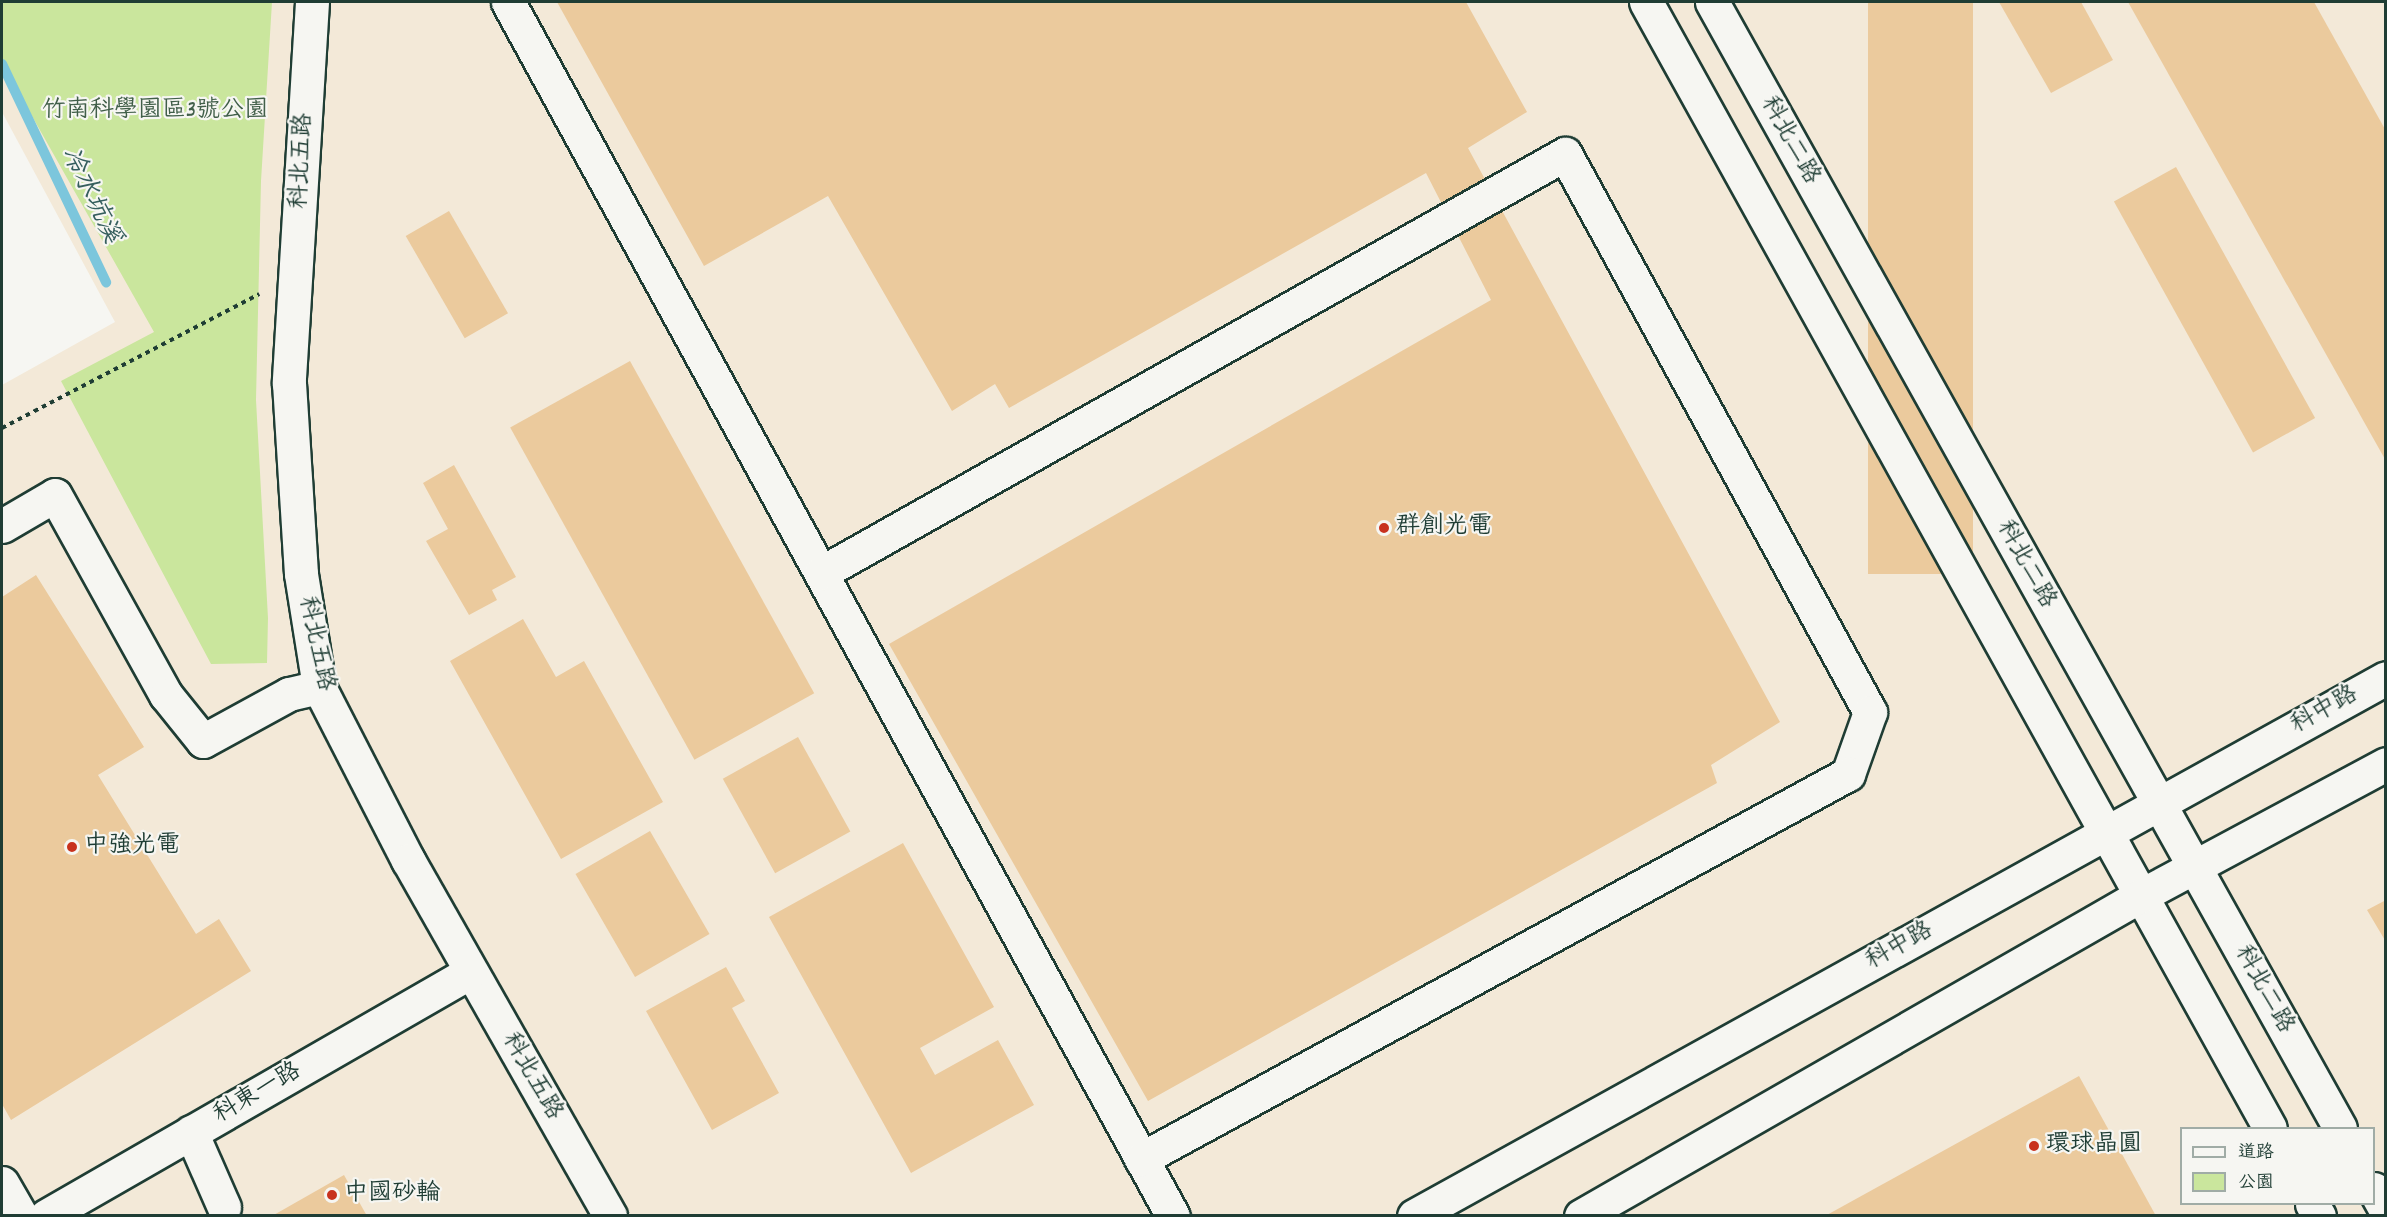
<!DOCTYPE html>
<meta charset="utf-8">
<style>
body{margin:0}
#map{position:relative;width:2387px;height:1217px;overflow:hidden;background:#f6f6f2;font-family:Dekko,"LXGW WenKai TC",sans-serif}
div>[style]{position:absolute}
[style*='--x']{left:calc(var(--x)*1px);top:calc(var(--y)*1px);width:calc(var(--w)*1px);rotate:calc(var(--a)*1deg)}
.built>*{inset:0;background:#f3e9d8}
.green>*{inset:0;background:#cae69d}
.stream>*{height:10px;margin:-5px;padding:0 5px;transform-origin:5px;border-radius:5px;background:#7cc6dc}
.building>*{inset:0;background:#ebca9d;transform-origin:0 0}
.path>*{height:4px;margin-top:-2px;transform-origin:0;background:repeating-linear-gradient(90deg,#1f3d34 0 4.5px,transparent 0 9px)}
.roads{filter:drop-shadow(2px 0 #1f3d34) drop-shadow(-2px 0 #1f3d34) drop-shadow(0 2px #1f3d34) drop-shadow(0 -2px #1f3d34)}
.minor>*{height:33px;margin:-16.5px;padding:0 16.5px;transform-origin:16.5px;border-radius:16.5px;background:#f6f6f2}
.dots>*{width:16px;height:16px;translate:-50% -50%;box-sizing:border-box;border:3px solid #f6f6f2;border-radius:50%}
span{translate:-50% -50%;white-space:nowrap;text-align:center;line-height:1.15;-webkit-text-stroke:4.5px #f6f6f2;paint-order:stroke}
.park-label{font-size:24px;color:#415f49}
.street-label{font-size:24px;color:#1f3d34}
.poi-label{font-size:24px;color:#1f3d34}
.left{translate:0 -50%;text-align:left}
.water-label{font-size:26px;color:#365f5e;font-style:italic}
.frame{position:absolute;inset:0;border:3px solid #1f3d34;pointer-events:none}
.legend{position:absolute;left:2180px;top:1127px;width:195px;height:78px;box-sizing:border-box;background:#f6f6f2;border:2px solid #a0aca6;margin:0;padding:8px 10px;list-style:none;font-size:18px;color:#1f3d34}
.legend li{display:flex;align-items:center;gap:12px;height:30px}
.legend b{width:30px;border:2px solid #a0aca6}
</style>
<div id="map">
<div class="built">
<div style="clip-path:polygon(evenodd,2px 2px,2385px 2px,2385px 1215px,2px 1215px,2px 385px,115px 322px,2px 112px,2px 2px,2182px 1128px,2374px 1128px,2374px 1204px,2182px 1204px,2182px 1128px)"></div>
</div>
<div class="green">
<div style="clip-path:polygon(2px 2px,272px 2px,261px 181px,256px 400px,268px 618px,267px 663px,211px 664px,61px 381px,154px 332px,2px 63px)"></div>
</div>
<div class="stream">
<div style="--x:2;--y:64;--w:242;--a:64.5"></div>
</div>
<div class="building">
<div style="clip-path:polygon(557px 2px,1466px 2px,1527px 112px,1468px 148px,1780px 722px,1711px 765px,1717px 783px,1148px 1101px,889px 644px,1491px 300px,1426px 173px,1009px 408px,995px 384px,952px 411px,828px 196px,704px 266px)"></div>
<div style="left:1868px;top:2px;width:105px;height:572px"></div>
<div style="clip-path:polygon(1999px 2px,2081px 2px,2113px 60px,2051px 93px)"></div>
<div style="clip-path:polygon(2128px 2px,2314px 2px,2386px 131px,2386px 461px)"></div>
<div style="left:2176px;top:167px;width:287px;height:71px;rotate:61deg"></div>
<div style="left:449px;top:211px;width:118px;height:50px;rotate:60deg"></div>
<div style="left:630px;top:361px;width:380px;height:137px;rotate:61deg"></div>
<div style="clip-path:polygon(454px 465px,516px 577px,492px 590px,497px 600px,469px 615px,426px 541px,448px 529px,423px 483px)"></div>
<div style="clip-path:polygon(36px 575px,144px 747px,98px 775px,196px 934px,219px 919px,251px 971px,11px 1120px,2px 1104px,2px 597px)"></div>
<div style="clip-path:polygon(523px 619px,556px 677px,584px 661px,663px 802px,561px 859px,450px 661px)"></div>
<div style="left:798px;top:737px;width:108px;height:86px;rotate:61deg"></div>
<div style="left:650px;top:831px;width:119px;height:86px;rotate:60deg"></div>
<div style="clip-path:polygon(903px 843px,994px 1007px,920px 1048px,935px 1075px,998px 1040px,1034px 1105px,911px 1173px,769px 917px)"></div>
<div style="clip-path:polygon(2386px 900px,2386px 942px,2367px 910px)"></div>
<div style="clip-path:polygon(726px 967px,745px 1001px,732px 1008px,779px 1093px,712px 1130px,646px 1011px)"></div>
<div style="clip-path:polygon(2079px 1076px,2156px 1216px,1825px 1216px)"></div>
<div style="clip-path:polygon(344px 1175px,367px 1216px,272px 1216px)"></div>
</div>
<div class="path">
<div style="--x:2;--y:428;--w:290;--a:-27.5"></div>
</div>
<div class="roads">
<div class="minor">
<div style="--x:312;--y:2;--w:382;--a:93.5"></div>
<div style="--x:289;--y:383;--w:191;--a:86.4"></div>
<div style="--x:301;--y:574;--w:114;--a:80.9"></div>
<div style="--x:319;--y:687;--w:195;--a:62.8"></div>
<div style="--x:408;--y:860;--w:409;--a:60.4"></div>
<div style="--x:508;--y:2;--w:1384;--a:61.29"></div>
<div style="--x:1646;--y:2;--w:1287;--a:61.01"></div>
<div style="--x:1712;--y:2;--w:1289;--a:60.85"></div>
<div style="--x:2;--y:526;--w:61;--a:-30.3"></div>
<div style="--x:55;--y:495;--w:229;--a:61"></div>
<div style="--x:166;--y:695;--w:59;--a:51.2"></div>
<div style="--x:203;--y:741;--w:98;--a:-28.7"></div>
<div style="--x:289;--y:694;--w:31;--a:-13"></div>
<div style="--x:821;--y:573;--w:854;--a:-29.39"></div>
<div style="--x:1565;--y:154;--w:636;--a:61.34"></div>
<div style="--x:1870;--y:712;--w:66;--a:109.5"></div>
<div style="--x:1848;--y:774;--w:805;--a:151.43"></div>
<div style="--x:191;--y:1132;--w:82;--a:66.3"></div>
<div style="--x:2;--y:1183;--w:38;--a:60"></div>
<div style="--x:2374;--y:1189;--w:25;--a:61"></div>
<div style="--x:2312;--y:1204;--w:14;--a:60"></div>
<div style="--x:46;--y:1216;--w:489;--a:-29.9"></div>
<div style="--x:1414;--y:1216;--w:1111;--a:-28.96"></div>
<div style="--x:1581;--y:1216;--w:642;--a:-29.8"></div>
<div style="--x:2138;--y:897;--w:281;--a:-28.2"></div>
</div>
</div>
<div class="dots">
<div style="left:1384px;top:528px;background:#c8321e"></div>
<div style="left:72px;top:847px;background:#c8321e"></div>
<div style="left:2034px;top:1146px;background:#c8321e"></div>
<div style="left:332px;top:1195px;background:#c8321e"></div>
</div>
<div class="park-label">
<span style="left:155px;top:112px">竹南科學園區3號公園</span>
</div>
<div class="street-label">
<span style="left:1789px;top:141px;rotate:61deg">科北二路</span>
<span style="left:303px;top:161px;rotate:-87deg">科北五路</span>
<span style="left:2025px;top:565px;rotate:61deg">科北二路</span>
<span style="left:315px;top:644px;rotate:78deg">科北五路</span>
<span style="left:2325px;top:711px;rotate:-29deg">科中路</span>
<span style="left:1900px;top:947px;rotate:-29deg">科中路</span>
<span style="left:2263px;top:990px;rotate:61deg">科北二路</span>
<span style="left:531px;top:1077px;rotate:60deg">科北五路</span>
<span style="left:258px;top:1094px;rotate:-30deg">科東一路</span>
</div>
<div class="poi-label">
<span class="left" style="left:1396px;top:528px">群創光電</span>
<span class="left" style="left:84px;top:847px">中強光電</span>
<span class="left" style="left:2046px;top:1146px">環球晶圓</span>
<span class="left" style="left:344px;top:1195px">中國砂輪</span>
</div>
<div class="water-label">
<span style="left:90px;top:196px;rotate:64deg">冷水坑溪</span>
</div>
<div class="frame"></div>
<ul class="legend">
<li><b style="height:8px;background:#f6f6f2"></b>道路</li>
<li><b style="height:16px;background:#cae69d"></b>公園</li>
</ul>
</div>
